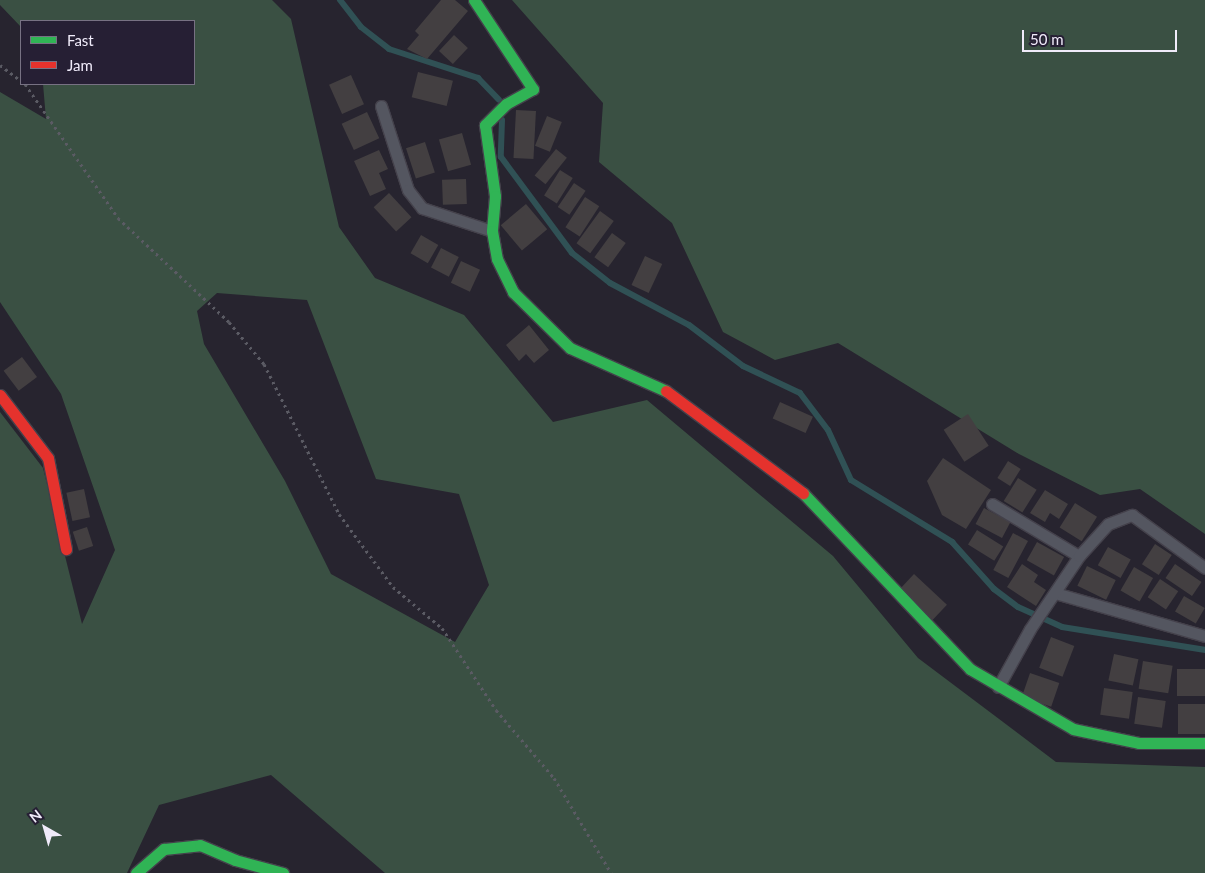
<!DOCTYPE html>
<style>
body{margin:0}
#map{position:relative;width:1205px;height:873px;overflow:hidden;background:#27242f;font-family:Lato,sans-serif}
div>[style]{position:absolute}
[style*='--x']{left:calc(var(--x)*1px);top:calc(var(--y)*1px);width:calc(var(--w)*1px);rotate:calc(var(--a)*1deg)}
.forest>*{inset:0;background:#3a5043}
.stream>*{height:6px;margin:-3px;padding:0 3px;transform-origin:3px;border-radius:3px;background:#305155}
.building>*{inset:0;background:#433f41;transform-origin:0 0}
.path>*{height:3px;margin-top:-1.5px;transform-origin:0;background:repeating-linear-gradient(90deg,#5b5b64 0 2.5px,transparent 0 6.5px)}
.roads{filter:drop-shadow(1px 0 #44414b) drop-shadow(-1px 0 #44414b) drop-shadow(0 1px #44414b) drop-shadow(0 -1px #44414b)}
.lane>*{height:11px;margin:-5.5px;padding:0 5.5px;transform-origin:5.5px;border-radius:5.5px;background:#545660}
.fast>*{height:11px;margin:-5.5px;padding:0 5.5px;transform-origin:5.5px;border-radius:5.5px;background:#30b455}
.jam>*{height:11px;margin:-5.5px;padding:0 5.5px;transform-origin:5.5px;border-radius:5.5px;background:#e5322d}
span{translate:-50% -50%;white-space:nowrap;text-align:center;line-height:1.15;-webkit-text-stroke:5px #261f34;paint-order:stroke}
.legend{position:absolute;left:20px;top:20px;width:175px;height:65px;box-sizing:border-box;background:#261f34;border:1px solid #777183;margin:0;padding:6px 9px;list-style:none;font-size:15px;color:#f0ebfa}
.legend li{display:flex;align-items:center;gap:10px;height:25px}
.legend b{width:25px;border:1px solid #777183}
.north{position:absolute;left:20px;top:803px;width:50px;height:50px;-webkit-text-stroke:4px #261f34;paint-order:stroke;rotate:322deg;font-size:14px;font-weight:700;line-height:20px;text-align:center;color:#f0ebfa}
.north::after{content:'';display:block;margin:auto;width:18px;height:22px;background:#f0ebfa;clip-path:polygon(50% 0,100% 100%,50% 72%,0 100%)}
.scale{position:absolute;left:1022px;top:30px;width:155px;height:22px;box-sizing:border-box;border:2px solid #f0ebfa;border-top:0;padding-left:6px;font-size:15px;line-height:18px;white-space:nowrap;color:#f0ebfa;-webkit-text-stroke:4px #261f34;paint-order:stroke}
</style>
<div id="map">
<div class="forest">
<div style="clip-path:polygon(evenodd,0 0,272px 0,291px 19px,339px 227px,375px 278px,464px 315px,553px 422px,647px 400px,833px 556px,918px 658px,1056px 762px,1205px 767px,1205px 873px,385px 873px,271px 775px,159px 805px,127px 873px,0 873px,0 412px,43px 468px,82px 624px,115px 550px,61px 394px,0 302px,0 92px,46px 119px,43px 84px,194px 84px,194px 21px,21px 21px,21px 27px,0 5px,0 0,217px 293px,307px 300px,376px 479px,459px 494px,489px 585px,455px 642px,331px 574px,285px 481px,204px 344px,197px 311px,217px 293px)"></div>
<div style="clip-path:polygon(512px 0,1205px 0,1205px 534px,1140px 489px,1100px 495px,1019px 454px,838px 343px,775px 360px,723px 332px,672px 223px,599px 162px,603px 103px)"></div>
</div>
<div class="stream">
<div style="--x:340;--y:0;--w:34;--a:52"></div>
<div style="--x:361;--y:27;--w:36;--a:38"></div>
<div style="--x:389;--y:49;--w:94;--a:18"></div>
<div style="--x:478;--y:78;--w:30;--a:46"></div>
<div style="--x:502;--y:120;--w:37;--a:92"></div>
<div style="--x:501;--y:157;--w:119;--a:53.5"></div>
<div style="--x:572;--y:253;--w:48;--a:38.3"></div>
<div style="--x:610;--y:283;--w:89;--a:28"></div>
<div style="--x:689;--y:325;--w:68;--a:37.2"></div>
<div style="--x:743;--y:366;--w:63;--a:25.3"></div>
<div style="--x:800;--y:393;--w:46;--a:52.9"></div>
<div style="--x:828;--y:430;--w:55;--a:65.3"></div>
<div style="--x:851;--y:480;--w:119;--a:31.5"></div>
<div style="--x:952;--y:542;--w:63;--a:48.2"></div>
<div style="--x:994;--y:589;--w:30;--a:37"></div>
<div style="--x:1018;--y:607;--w:48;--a:24.4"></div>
<div style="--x:1062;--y:627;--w:145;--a:9.1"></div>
</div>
<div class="building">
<div style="clip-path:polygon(441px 0,455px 0,468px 11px,427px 59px,407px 49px,419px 35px,415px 31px)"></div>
<div style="left:454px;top:35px;width:19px;height:22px;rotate:43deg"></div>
<div style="left:418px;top:72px;width:36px;height:26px;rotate:14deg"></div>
<div style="left:351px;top:75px;width:32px;height:24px;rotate:66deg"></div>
<div style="left:516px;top:110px;width:20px;height:48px;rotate:3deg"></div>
<div style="left:367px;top:112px;width:29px;height:28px;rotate:65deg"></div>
<div style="left:547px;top:116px;width:16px;height:32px;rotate:22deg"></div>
<div style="left:462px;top:133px;width:33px;height:24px;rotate:74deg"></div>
<div style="left:425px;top:142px;width:32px;height:20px;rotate:72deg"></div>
<div style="left:556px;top:149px;width:14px;height:34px;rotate:39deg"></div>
<div style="clip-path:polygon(379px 150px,388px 169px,379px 173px,386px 189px,370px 196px,354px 161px)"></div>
<div style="left:560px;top:170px;width:15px;height:30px;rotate:32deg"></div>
<div style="left:466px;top:179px;width:25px;height:24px;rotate:88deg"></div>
<div style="left:574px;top:183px;width:14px;height:29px;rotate:34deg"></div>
<div style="left:389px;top:193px;width:33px;height:21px;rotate:47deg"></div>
<div style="left:585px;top:197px;width:17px;height:36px;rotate:33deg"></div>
<div style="left:526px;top:204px;width:33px;height:33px;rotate:50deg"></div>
<div style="left:600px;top:211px;width:17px;height:40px;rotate:36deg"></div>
<div style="left:612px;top:233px;width:17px;height:30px;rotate:36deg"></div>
<div style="left:421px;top:235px;width:20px;height:21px;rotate:30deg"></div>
<div style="left:441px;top:248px;width:20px;height:22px;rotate:27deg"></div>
<div style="left:645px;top:256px;width:19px;height:32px;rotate:25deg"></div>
<div style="left:461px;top:261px;width:21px;height:24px;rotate:25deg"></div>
<div style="clip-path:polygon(529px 325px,549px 350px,534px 363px,526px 354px,519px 361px,506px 345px)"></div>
<div style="left:22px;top:357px;width:25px;height:23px;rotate:53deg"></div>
<div style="left:780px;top:402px;width:36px;height:18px;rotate:24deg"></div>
<div style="left:968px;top:414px;width:38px;height:29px;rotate:57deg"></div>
<div style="clip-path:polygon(943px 458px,991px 490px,966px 529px,942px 515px,927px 481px)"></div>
<div style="left:1008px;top:461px;width:15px;height:20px;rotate:32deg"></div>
<div style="left:1018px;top:478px;width:22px;height:27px;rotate:32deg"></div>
<div style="left:84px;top:489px;width:29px;height:18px;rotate:78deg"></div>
<div style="clip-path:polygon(1045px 490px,1068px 504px,1059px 519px,1050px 513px,1045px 522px,1030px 513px)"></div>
<div style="left:1075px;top:503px;width:26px;height:29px;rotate:32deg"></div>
<div style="left:984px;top:508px;width:30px;height:18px;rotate:28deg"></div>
<div style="left:87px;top:527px;width:20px;height:15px;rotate:72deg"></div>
<div style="left:977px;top:530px;width:31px;height:17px;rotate:32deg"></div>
<div style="left:1013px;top:533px;width:17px;height:42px;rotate:28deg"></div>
<div style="left:1037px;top:542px;width:31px;height:21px;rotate:29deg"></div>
<div style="left:1155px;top:544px;width:20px;height:24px;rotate:33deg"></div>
<div style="left:1108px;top:547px;width:26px;height:21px;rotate:29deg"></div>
<div style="clip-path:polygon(1022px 564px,1038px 575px,1034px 582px,1046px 590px,1036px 606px,1007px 587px)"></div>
<div style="left:1175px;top:564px;width:32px;height:17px;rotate:34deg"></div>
<div style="left:1087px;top:566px;width:32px;height:22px;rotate:26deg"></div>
<div style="left:1134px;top:567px;width:22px;height:27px;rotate:30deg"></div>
<div style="left:914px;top:574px;width:45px;height:21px;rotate:43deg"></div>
<div style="left:1160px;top:579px;width:22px;height:22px;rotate:34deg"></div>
<div style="left:1184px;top:596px;width:24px;height:18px;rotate:30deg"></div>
<div style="left:1051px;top:637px;width:25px;height:33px;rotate:21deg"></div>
<div style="left:1114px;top:654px;width:25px;height:27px;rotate:12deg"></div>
<div style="left:1143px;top:661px;width:30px;height:28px;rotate:9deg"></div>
<div style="left:1205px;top:669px;width:27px;height:28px;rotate:90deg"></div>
<div style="left:1030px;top:673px;width:31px;height:25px;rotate:19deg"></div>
<div style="left:1104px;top:688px;width:29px;height:27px;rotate:8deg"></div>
<div style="left:1138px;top:697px;width:28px;height:27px;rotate:8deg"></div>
<div style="left:1205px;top:704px;width:30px;height:27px;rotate:90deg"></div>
</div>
<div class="path">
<div style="--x:0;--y:65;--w:26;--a:37"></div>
<div style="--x:25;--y:84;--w:163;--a:55.2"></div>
<div style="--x:118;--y:218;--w:152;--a:43.1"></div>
<div style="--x:229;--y:322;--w:55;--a:50.2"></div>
<div style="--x:264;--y:364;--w:168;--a:63.4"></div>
<div style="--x:339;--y:514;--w:91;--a:53.5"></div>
<div style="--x:393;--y:587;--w:64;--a:39.9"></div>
<div style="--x:442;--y:628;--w:98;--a:56.6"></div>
<div style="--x:496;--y:710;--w:89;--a:49.5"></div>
<div style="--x:554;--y:778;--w:111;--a:59"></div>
</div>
<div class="roads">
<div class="lane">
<div style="--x:381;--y:106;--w:88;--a:72.2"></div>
<div style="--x:408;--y:190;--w:23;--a:52"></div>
<div style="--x:422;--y:208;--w:74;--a:18.2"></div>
<div style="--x:992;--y:504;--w:101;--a:30.9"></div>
<div style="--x:1055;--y:593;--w:156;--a:16"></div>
<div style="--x:998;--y:687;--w:66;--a:-61.1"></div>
<div style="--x:1030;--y:629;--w:88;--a:-56.1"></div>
<div style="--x:1079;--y:556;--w:43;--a:-47.8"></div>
<div style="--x:1108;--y:524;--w:26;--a:-21"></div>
<div style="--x:1132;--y:515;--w:90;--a:36"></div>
</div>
<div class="fast">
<div style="--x:474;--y:0;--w:107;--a:56.5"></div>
<div style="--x:533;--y:89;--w:31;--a:151"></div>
<div style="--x:506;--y:104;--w:30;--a:135"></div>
<div style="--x:485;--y:125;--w:72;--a:82"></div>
<div style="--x:495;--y:196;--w:35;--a:95"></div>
<div style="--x:492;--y:231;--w:28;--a:80"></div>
<div style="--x:497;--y:259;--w:37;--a:64"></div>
<div style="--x:513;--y:292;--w:80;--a:44.5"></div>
<div style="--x:570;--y:348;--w:105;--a:24.1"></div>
<div style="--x:803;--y:493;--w:243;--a:46.5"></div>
<div style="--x:970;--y:669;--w:119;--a:30.2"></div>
<div style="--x:1073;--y:729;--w:67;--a:12"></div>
<div style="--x:1139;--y:743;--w:66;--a:0"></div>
<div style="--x:136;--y:873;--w:37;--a:-41"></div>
<div style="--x:164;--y:849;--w:36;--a:-6"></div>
<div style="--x:200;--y:845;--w:38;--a:23"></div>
<div style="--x:235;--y:860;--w:50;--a:15.2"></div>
</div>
<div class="jam">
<div style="--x:666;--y:391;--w:171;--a:36.7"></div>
<div style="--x:0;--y:395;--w:79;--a:52.7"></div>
<div style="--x:48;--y:458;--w:93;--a:78.8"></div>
</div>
</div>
<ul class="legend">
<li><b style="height:6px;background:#30b455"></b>Fast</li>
<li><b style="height:6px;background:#e5322d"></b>Jam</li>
</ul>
<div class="north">N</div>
<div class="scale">50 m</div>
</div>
